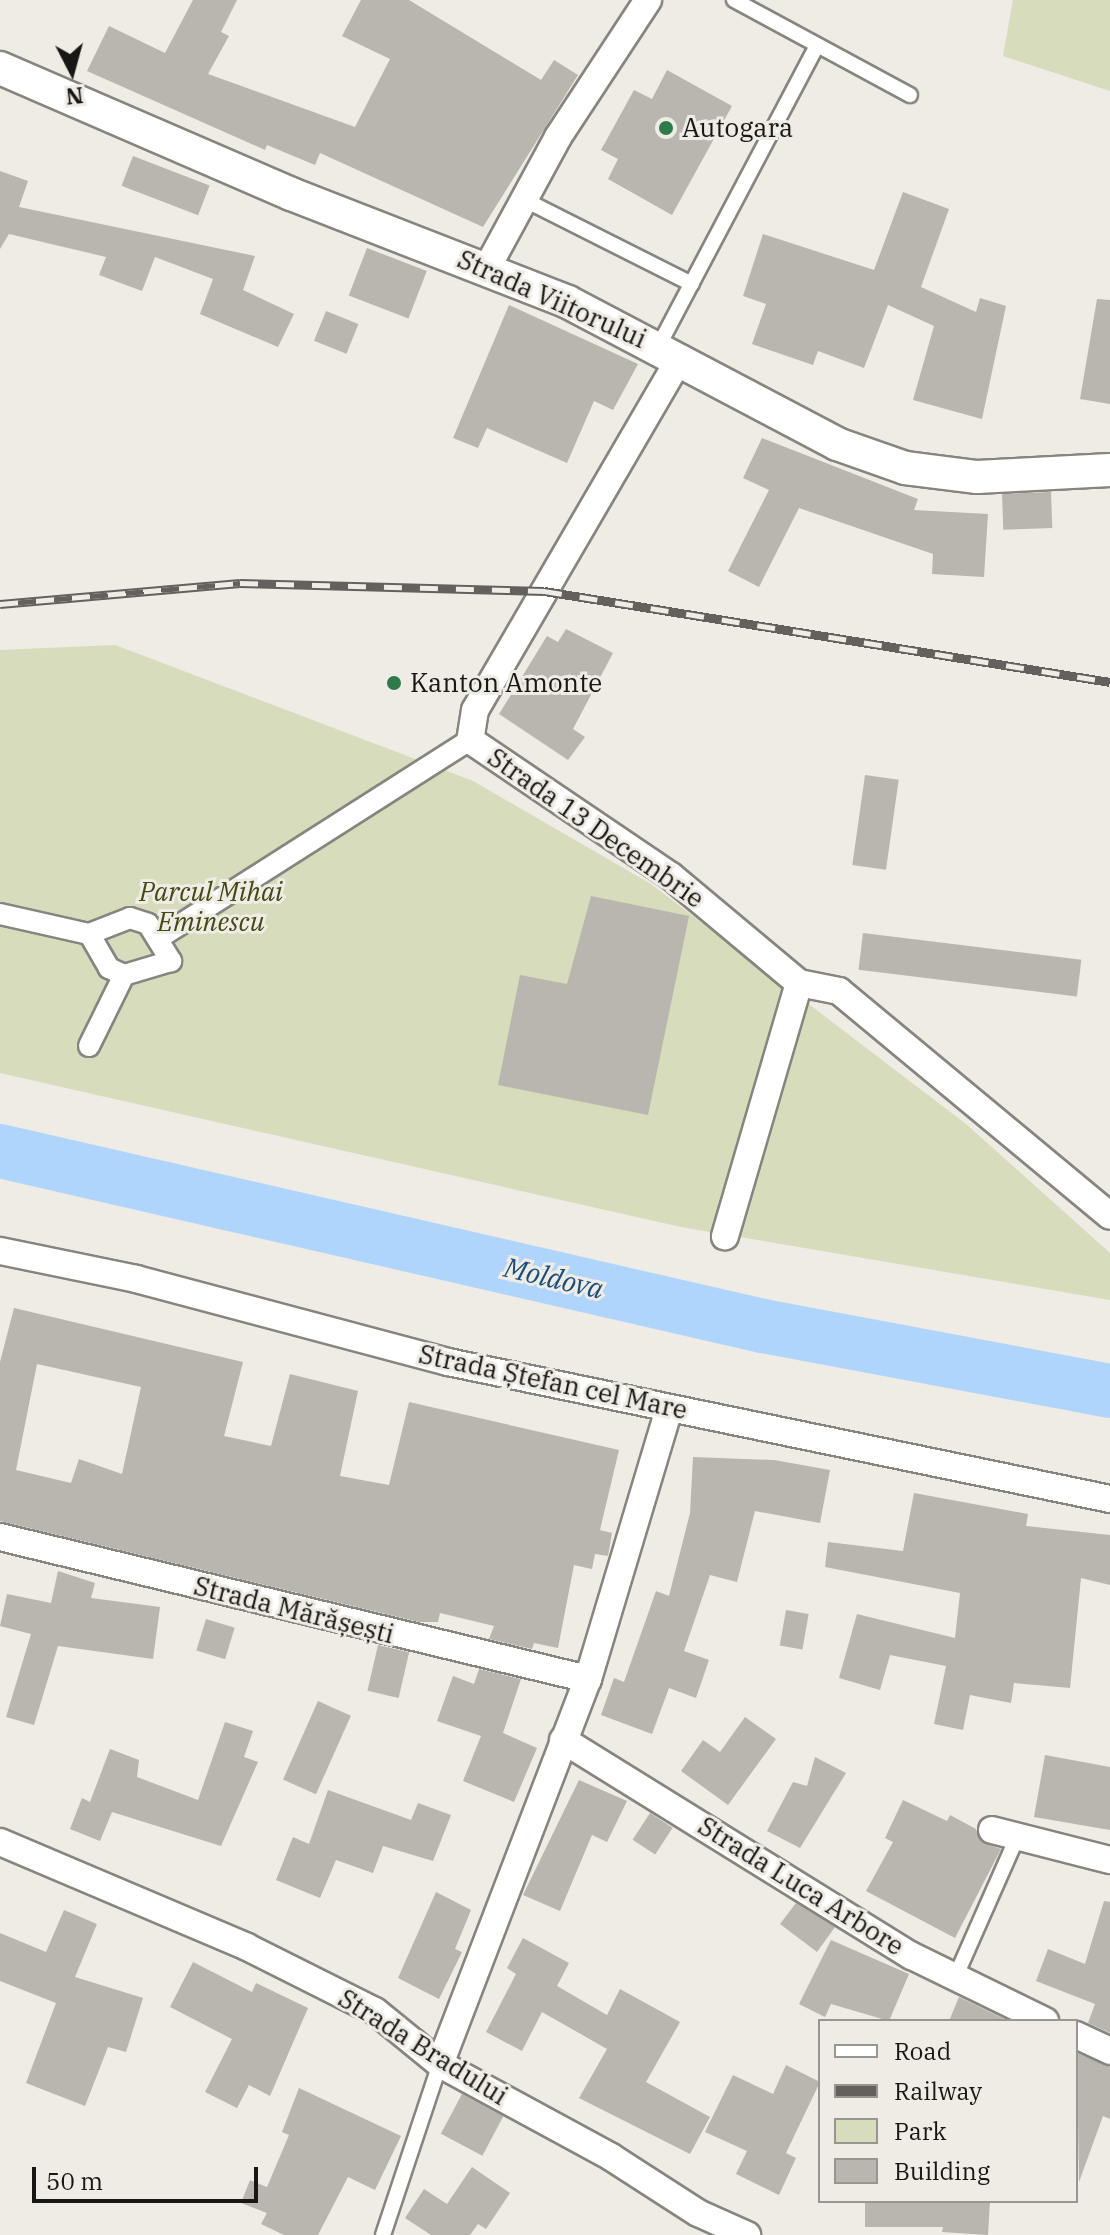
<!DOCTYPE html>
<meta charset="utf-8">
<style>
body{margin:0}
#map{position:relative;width:1110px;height:2235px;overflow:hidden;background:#efebe5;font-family:"IBM Plex Serif",serif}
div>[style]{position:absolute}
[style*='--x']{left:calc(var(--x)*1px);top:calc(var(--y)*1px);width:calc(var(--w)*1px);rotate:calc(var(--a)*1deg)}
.green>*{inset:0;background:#d6dcbc}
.river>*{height:54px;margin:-27px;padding:0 27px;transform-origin:27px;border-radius:27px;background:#b0d5fc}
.building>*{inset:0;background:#b9b5af;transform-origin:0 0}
.roads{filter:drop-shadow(2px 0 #88847e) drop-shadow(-2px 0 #88847e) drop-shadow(0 2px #88847e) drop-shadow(0 -2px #88847e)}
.service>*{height:14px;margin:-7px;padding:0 7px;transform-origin:7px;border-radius:7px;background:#fff}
.pedestrian>*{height:20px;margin:-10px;padding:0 10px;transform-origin:10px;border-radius:10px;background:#fff}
.minor>*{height:26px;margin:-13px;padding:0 13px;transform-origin:13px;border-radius:13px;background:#fff}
.tertiary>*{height:32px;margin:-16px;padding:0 16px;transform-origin:16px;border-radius:16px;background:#fff}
.rail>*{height:9px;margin-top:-4.5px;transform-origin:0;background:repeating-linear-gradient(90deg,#efebe5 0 18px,#63605d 0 36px);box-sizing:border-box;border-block:2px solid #63605d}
.dots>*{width:22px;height:22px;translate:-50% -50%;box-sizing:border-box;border:4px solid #efebe5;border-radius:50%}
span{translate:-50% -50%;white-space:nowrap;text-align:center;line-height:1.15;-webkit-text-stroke:6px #efebe5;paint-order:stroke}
.poi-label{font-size:26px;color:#191715}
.left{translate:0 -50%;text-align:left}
.street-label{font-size:26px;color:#191715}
.park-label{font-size:26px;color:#424911;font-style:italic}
.water-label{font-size:28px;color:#194e7d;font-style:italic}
.legend{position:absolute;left:818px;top:2019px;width:260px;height:184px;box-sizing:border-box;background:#efebe5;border:2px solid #999692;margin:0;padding:10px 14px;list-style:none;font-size:24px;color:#191715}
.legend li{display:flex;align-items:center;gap:16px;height:40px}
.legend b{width:40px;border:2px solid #999692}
.north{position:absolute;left:32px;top:32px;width:80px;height:80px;-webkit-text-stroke:6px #efebe5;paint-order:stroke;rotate:174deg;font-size:22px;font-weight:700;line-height:32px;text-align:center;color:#191715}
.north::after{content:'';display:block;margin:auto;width:28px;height:36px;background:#191715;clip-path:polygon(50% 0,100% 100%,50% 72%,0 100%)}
.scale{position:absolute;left:32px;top:2167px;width:226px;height:36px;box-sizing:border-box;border:4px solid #191715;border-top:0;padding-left:10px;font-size:24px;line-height:28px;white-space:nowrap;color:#191715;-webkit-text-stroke:6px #efebe5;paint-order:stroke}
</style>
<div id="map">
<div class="green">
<div style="clip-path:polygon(1013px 0,1110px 0,1110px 91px,1003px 56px)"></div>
<div style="clip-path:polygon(115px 645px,473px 781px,651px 884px,966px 1124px,1110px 1253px,1110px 1300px,681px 1227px,0 1073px,0 650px)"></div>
</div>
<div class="river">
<div style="--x:0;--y:1151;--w:783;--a:12.92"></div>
<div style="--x:763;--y:1326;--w:353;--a:10.6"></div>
</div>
<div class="building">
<div style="clip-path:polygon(193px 0,237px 0,221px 32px,229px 36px,208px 74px,355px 127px,390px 59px,342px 36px,361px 0,409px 0,541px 80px,554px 60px,578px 75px,483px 227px,320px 153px,315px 165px,267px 145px,265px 150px,87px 71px,109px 26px,165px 53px)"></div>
<div style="clip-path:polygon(667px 70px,732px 106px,672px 215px,608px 179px,618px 159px,601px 150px,634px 90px,652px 99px)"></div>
<div style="left:133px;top:156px;width:82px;height:32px;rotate:21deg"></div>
<div style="clip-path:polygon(0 171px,28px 181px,19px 207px,255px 256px,243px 290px,294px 314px,278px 347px,200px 314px,213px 279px,155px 257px,142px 291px,99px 275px,106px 257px,9px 234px,0 249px)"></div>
<div style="clip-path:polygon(903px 192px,949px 209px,921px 287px,976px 312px,980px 298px,1006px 306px,982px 419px,913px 400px,934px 326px,888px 305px,864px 368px,818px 351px,813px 365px,752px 344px,766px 304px,743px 296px,763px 234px,874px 270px)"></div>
<div style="left:367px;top:248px;width:64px;height:51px;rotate:21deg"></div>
<div style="clip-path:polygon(1097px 299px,1110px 300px,1110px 404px,1080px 399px)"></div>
<div style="clip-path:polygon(509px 305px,638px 364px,613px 410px,594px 401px,567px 463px,487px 428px,478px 448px,453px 438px)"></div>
<div style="left:326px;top:311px;width:35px;height:32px;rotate:22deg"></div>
<div style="clip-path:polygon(762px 438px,918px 499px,914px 510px,988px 514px,984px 577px,932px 574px,933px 554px,799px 508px,759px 587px,728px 571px,769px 490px,743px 478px)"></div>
<div style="left:1051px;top:492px;width:36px;height:49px;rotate:88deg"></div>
<div style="clip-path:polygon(566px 629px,613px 653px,573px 729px,585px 737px,568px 760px,499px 714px,547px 636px,558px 642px)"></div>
<div style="left:865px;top:775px;width:34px;height:91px;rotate:8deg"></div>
<div style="clip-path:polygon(591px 896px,689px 916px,648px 1115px,498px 1085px,520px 975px,567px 984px)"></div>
<div style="left:863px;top:933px;width:220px;height:37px;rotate:7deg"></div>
<div style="clip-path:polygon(evenodd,14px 1308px,243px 1362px,224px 1436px,271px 1446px,290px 1374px,358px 1391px,340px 1476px,389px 1485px,409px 1402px,619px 1450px,600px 1530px,612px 1533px,608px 1556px,595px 1554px,592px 1569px,574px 1565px,558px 1648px,534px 1643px,532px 1649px,489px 1639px,494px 1626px,440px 1613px,438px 1622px,419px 1622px,0 1521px,0 1362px,14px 1308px,37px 1364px,141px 1387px,122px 1474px,79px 1459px,71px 1483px,16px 1470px,37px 1364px)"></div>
<div style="clip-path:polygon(693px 1457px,774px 1460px,830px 1470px,820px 1523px,755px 1511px,737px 1582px,710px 1575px,684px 1651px,709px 1660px,696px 1698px,669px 1688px,652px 1734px,601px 1715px,614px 1678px,624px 1682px,656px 1591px,669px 1596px,690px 1513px)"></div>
<div style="clip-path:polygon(914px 1493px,1028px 1514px,1026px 1526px,1110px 1535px,1110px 1585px,1081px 1578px,1070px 1688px,1014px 1683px,1011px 1703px,970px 1695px,963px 1730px,934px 1724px,946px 1666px,890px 1655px,880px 1690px,839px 1678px,857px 1614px,955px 1638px,960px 1593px,825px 1567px,828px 1542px,903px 1551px)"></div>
<div style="clip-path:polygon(58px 1571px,95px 1583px,91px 1598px,160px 1607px,153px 1659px,58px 1646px,34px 1725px,6px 1717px,31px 1634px,0 1626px,7px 1594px,51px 1603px)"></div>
<div style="left:786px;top:1610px;width:23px;height:36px;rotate:10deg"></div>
<div style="left:206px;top:1619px;width:30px;height:33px;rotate:17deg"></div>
<div style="left:378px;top:1645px;width:32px;height:47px;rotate:13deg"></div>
<div style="clip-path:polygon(479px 1669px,521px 1679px,503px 1733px,537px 1748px,514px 1802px,463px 1781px,481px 1736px,437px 1721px,453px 1676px,474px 1684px)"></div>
<div style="left:318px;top:1701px;width:36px;height:86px;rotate:24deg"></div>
<div style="clip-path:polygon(745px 1717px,776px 1739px,728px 1805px,681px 1771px,703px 1740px,720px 1752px)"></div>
<div style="clip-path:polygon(225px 1722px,253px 1731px,244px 1757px,258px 1762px,221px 1846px,112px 1812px,100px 1841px,70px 1829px,82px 1798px,90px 1802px,110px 1749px,139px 1760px,137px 1777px,198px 1800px)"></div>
<div style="clip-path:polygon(1045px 1755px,1110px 1767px,1110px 1830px,1034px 1817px)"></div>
<div style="clip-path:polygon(815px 1757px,846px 1773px,800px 1848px,767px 1831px,793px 1782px,807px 1786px)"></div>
<div style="clip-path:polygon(579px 1780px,627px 1801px,607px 1842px,592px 1835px,560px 1911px,523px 1895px)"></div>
<div style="clip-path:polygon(328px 1790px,411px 1820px,418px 1803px,451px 1815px,433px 1861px,383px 1846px,373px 1873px,336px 1860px,320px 1898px,276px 1880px,293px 1837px,309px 1844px)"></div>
<div style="clip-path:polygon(903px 1800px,947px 1821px,950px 1815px,976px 1829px,981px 1842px,1001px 1849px,955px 1938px,866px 1891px,893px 1842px,885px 1838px)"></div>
<div style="left:650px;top:1813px;width:27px;height:32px;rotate:33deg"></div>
<div style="clip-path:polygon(436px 1892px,471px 1910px,455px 1949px,462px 1952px,439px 1999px,398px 1978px)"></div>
<div style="clip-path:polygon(1104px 1901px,1110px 1902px,1110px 2033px,1088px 2023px,1095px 2004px,1036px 1981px,1048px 1949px,1085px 1964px)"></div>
<div style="clip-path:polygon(796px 1903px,835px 1927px,817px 1952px,780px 1924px)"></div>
<div style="clip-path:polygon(64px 1910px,97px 1924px,75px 1977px,143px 1998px,126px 2052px,108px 2047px,85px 2106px,26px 2083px,56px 2003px,0 1981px,0 1933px,46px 1952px)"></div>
<div style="clip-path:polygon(523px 1938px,569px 1963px,557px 1986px,607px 2015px,620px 1989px,680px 2022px,646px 2082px,710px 2117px,690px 2154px,579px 2098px,607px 2049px,542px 2012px,522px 2051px,486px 2032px,516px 1974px,507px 1968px)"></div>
<div style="clip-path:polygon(831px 1940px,909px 1974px,889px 2021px,831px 2004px,825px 2017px,799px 2004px)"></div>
<div style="clip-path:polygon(193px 1962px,252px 1992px,256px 1983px,308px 2008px,270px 2096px,249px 2085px,237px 2108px,205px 2092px,232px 2039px,170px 2007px)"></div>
<div style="clip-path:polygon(959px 1997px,1009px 2021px,949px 2021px)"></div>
<div style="clip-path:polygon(1077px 2053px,1110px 2067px,1110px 2119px,1103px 2116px,1079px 2182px)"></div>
<div style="clip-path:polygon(786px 2065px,820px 2082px,786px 2153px,796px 2158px,779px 2195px,736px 2174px,747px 2151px,705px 2132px,733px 2075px,773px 2094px)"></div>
<div style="clip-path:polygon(299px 2088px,401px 2136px,375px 2190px,348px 2177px,318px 2235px,284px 2235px,261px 2224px,267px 2213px,241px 2203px,250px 2180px,267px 2187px,289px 2135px,282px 2132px)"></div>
<div style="left:462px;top:2094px;width:47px;height:45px;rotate:28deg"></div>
<div style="clip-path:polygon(472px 2167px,510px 2193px,486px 2229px,478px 2224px,470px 2235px,431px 2235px,405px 2218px,424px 2189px,447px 2204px)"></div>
<div style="clip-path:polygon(865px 2201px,990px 2201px,988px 2235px,942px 2232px,943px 2227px,865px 2227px)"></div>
</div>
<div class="roads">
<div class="service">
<div style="--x:734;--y:0;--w:200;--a:28.4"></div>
<div style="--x:523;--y:199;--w:189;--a:26.7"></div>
<div style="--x:658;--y:347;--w:341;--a:-62.2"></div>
<div style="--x:955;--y:1978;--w:151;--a:-66.2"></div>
<div style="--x:383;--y:2235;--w:180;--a:-71.6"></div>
</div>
<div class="pedestrian">
<div style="--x:0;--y:914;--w:91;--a:12.7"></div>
<div style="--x:89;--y:934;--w:44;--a:-21.3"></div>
<div style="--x:130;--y:918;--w:19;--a:18"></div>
<div style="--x:148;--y:924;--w:44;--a:58.1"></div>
<div style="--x:171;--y:961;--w:49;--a:163.4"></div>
<div style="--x:124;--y:975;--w:17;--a:-155"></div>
<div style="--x:109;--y:968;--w:39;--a:-120"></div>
<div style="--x:159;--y:938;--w:369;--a:-32.5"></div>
<div style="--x:89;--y:1046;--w:79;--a:-63.8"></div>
</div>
<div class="minor">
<div style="--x:487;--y:268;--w:149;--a:-61.5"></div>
<div style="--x:558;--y:137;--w:164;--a:-56.7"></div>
<div style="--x:680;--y:358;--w:407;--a:120.2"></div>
<div style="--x:475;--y:710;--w:30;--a:99"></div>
<div style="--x:470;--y:740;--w:243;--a:34.1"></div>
<div style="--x:671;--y:876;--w:167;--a:39.9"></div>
<div style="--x:799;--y:983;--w:264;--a:106.3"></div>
<div style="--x:799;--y:983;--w:41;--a:11.3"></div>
<div style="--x:839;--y:991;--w:352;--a:39.7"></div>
<div style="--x:0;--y:1251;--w:139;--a:11.6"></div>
<div style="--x:136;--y:1279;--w:323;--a:14.9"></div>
<div style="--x:448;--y:1362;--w:676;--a:11.69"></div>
<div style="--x:0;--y:1537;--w:605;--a:13.58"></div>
<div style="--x:563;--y:1740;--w:410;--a:31.8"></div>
<div style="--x:912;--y:1956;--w:148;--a:26"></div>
<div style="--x:992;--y:1830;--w:122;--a:14.3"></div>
<div style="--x:0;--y:1842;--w:268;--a:23"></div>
<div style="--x:247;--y:1947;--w:143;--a:26.6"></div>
<div style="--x:375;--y:2011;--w:84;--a:39.2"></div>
<div style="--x:440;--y:2064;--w:195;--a:28.5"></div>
<div style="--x:611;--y:2157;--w:103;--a:32.8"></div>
<div style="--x:698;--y:2213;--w:54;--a:24.2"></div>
<div style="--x:1076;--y:2035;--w:38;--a:25"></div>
<div style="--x:440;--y:2064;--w:412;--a:-69"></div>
<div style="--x:588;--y:1679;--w:282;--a:-73.3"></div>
</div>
<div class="tertiary">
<div style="--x:0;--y:68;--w:317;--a:23.4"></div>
<div style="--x:291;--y:194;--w:297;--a:21.3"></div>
<div style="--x:568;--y:302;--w:304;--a:27.8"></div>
<div style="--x:837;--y:444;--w:72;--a:19.4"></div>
<div style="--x:905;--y:468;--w:73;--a:7.1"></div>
<div style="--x:977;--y:477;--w:133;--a:-3"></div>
</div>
</div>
<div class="rail">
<div style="--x:0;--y:604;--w:241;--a:-5"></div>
<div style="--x:240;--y:583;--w:304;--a:1.5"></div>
<div style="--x:544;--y:591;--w:573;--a:9.13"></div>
</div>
<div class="dots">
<div style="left:666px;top:128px;background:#2d7a4a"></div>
<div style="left:394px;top:683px;background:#2d7a4a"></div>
</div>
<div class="poi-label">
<span class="left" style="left:682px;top:128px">Autogara</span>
<span class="left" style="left:410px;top:683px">Kanton Amonte</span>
</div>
<div class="street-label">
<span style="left:552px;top:299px;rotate:24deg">Strada Viitorului</span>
<span style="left:596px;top:828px;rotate:35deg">Strada 13 Decembrie</span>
<span style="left:553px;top:1382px;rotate:12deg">Strada Ștefan cel Mare</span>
<span style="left:294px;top:1610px;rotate:14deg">Strada Mărășești</span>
<span style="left:801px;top:1886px;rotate:32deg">Strada Luca Arbore</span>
<span style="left:423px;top:2047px;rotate:32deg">Strada Bradului</span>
</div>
<div class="park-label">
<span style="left:211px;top:907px">Parcul Mihai<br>Eminescu</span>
</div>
<div class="water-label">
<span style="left:554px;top:1278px;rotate:13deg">Moldova</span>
</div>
<ul class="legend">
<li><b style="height:10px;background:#fff"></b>Road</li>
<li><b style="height:10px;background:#63605d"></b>Railway</li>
<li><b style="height:22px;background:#d6dcbc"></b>Park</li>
<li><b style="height:22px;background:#b9b5af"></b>Building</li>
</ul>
<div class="north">N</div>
<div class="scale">50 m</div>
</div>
